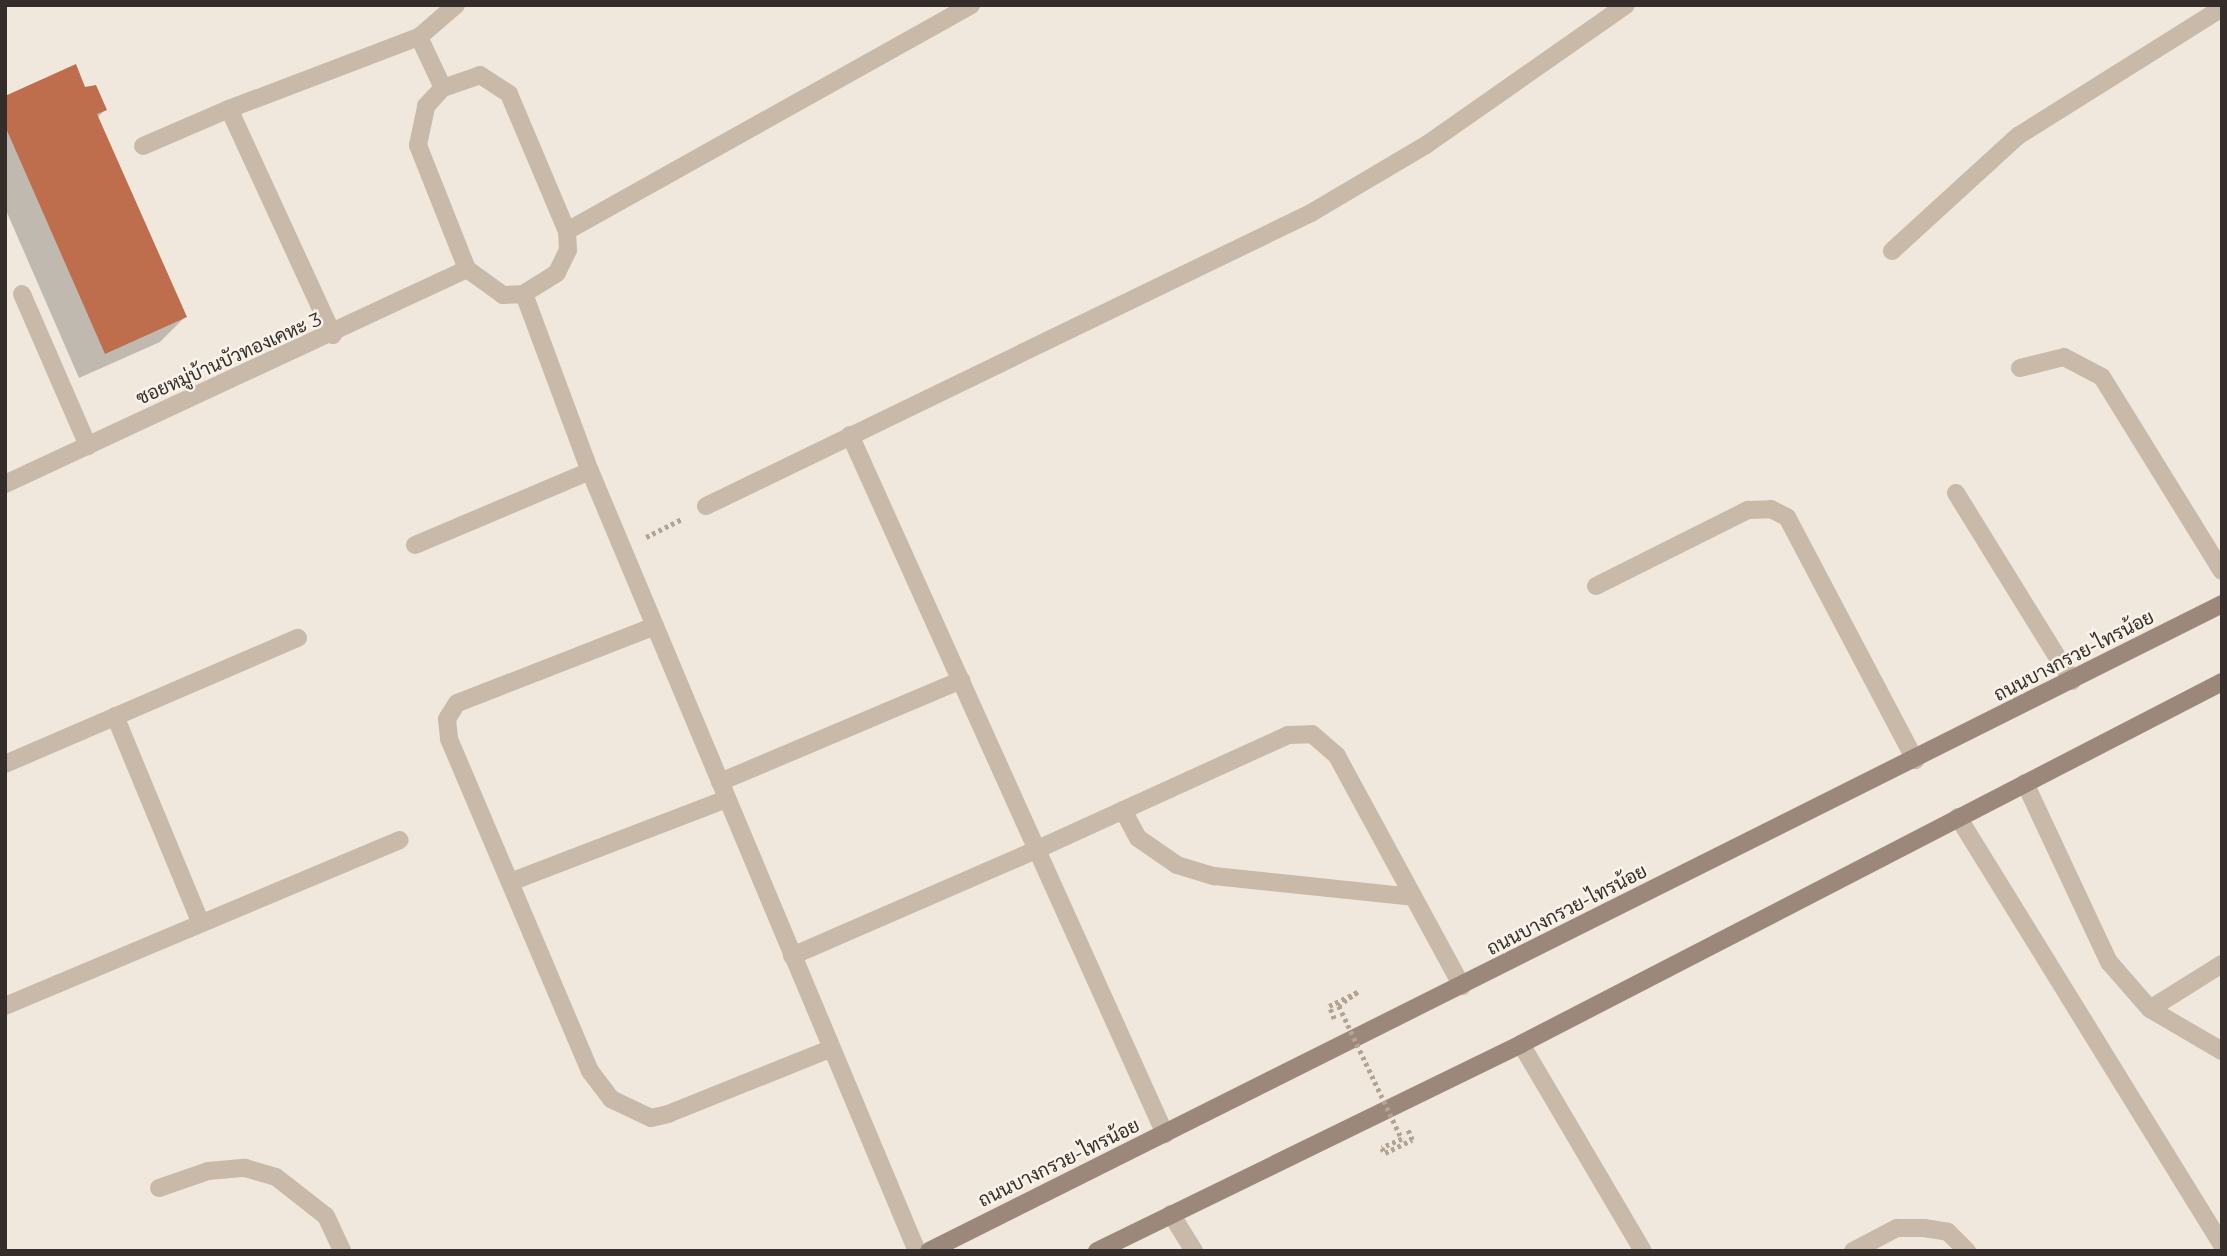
<!DOCTYPE html>
<meta charset="utf-8">
<style>
body{margin:0}
#map{position:relative;width:2227px;height:1256px;overflow:hidden;background:#f0e8dd;font-family:Montserrat,Sarabun,sans-serif}
div>[style]{position:absolute}
[style*='--x']{left:calc(var(--x)*1px);top:calc(var(--y)*1px);width:calc(var(--w)*1px);rotate:calc(var(--a)*1deg)}
.shadow>*{inset:0;background:#0003}
.building>*{inset:0;background:#be6e4d}
.path>*{height:4.5px;margin-top:-2.25px;transform-origin:0;background:repeating-linear-gradient(90deg,#b3a393 0 3.5px,transparent 0 7px)}
.service>*{height:18px;margin:-9px;padding:0 9px;transform-origin:9px;border-radius:9px;background:#c8b9a9}
.minor>*{height:18px;margin:-9px;padding:0 9px;transform-origin:9px;border-radius:9px;background:#c8b9a9}
.secondary>*{height:18px;margin:-9px;padding:0 9px;transform-origin:9px;border-radius:9px;background:#9b887b}
.path-bridge>*{height:4.5px;margin-top:-2.25px;transform-origin:0;background:repeating-linear-gradient(90deg,#b3a393 0 3.5px,transparent 0 7px)}
span{translate:-50% -50%;white-space:nowrap;text-align:center;line-height:1.15;-webkit-text-stroke:5px #f8f2e9;paint-order:stroke}
.street-label{font-size:19px;color:#352d29}
.frame{position:absolute;inset:0;border:7px solid #352d29;pointer-events:none}
</style>
<div id="map">
<div class="shadow">
<div style="clip-path:polygon(84px 89px,105px 110px,97px 118px,185px 317px,160px 342px,79px 378px,5px 208px,5px 98px)"></div>
</div>
<div class="building">
<div style="clip-path:polygon(76px 64px,85px 87px,96px 85px,107px 110px,97px 114px,187px 317px,105px 354px,5px 126px,5px 96px)"></div>
</div>
<div class="path">
<div style="--x:646;--y:537;--w:40;--a:-26.6"></div>
<div style="--x:1334;--y:1019;--w:14;--a:-111"></div>
<div style="--x:1329;--y:1006;--w:32;--a:-26"></div>
<div style="--x:1358;--y:992;--w:24;--a:144"></div>
<div style="--x:1402;--y:1139;--w:22;--a:156"></div>
<div style="--x:1382;--y:1148;--w:6;--a:59"></div>
<div style="--x:1385;--y:1153;--w:30;--a:-26"></div>
<div style="--x:1412;--y:1140;--w:11;--a:-112"></div>
</div>
<div class="service">
<div style="--x:1892;--y:251;--w:171;--a:-42.4"></div>
<div style="--x:2018;--y:136;--w:241;--a:-32.1"></div>
<div style="--x:22;--y:294;--w:166;--a:66.5"></div>
<div style="--x:2020;--y:368;--w:45;--a:-14"></div>
<div style="--x:2064;--y:357;--w:43;--a:27.8"></div>
<div style="--x:2102;--y:377;--w:228;--a:58.3"></div>
<div style="--x:1956;--y:493;--w:221;--a:58.3"></div>
<div style="--x:1596;--y:586;--w:170;--a:-26.6"></div>
<div style="--x:1748;--y:510;--w:23;--a:-2"></div>
<div style="--x:1771;--y:509;--w:18;--a:27"></div>
<div style="--x:1787;--y:517;--w:275;--a:62.2"></div>
<div style="--x:655;--y:626;--w:212;--a:158.7"></div>
<div style="--x:457;--y:703;--w:19;--a:122"></div>
<div style="--x:447;--y:719;--w:20;--a:84"></div>
<div style="--x:449;--y:739;--w:361;--a:67"></div>
<div style="--x:590;--y:1071;--w:35;--a:53"></div>
<div style="--x:611;--y:1099;--w:44;--a:25.4"></div>
<div style="--x:651;--y:1118;--w:17;--a:-13"></div>
<div style="--x:668;--y:1114;--w:175;--a:-21.9"></div>
<div style="--x:1123;--y:810;--w:32;--a:62"></div>
<div style="--x:1138;--y:838;--w:47;--a:34.7"></div>
<div style="--x:1177;--y:865;--w:39;--a:17"></div>
<div style="--x:1214;--y:876;--w:200;--a:6"></div>
<div style="--x:1038;--y:849;--w:275;--a:-24.5"></div>
<div style="--x:1288;--y:735;--w:24;--a:-2"></div>
<div style="--x:1312;--y:734;--w:33;--a:41"></div>
<div style="--x:1337;--y:756;--w:262;--a:61.5"></div>
<div style="--x:513;--y:881;--w:229;--a:-21"></div>
<div style="--x:159;--y:1188;--w:52;--a:-19.1"></div>
<div style="--x:208;--y:1171;--w:37;--a:-5"></div>
<div style="--x:245;--y:1168;--w:32;--a:16"></div>
<div style="--x:276;--y:1177;--w:63;--a:38"></div>
<div style="--x:326;--y:1216;--w:38;--a:65"></div>
</div>
<div class="minor">
<div style="--x:419;--y:37;--w:56;--a:64.8"></div>
<div style="--x:480;--y:75;--w:35;--a:33"></div>
<div style="--x:509;--y:94;--w:149;--a:67.1"></div>
<div style="--x:567;--y:231;--w:19;--a:87"></div>
<div style="--x:568;--y:250;--w:25;--a:116"></div>
<div style="--x:557;--y:273;--w:39;--a:148"></div>
<div style="--x:524;--y:294;--w:21;--a:177"></div>
<div style="--x:503;--y:295;--w:44;--a:-144.2"></div>
<div style="--x:467;--y:269;--w:133;--a:-111.6"></div>
<div style="--x:418;--y:145;--w:40;--a:-78"></div>
<div style="--x:426;--y:106;--w:25;--a:-47"></div>
<div style="--x:443;--y:88;--w:39;--a:-19"></div>
<div style="--x:143;--y:146;--w:94;--a:-23.3"></div>
<div style="--x:567;--y:231;--w:463;--a:-29.2"></div>
<div style="--x:524;--y:294;--w:189;--a:69.6"></div>
<div style="--x:590;--y:471;--w:846;--a:67.26"></div>
<div style="--x:333;--y:335;--w:249;--a:-114.7"></div>
<div style="--x:229;--y:109;--w:203;--a:-20.8"></div>
<div style="--x:419;--y:37;--w:49;--a:-40.9"></div>
<div style="--x:850;--y:435;--w:767;--a:65.74"></div>
<div style="--x:5;--y:484;--w:510;--a:-24.96"></div>
<div style="--x:706;--y:506;--w:672;--a:-25.84"></div>
<div style="--x:1311;--y:213;--w:134;--a:-30.6"></div>
<div style="--x:1426;--y:145;--w:244;--a:-35"></div>
<div style="--x:415;--y:545;--w:190;--a:-22.9"></div>
<div style="--x:115;--y:716;--w:220;--a:67.5"></div>
<div style="--x:5;--y:764;--w:319;--a:-23.3"></div>
<div style="--x:720;--y:782;--w:262;--a:-22.9"></div>
<div style="--x:2025;--y:783;--w:198;--a:64.9"></div>
<div style="--x:2109;--y:962;--w:62;--a:48.9"></div>
<div style="--x:2150;--y:1009;--w:83;--a:30.3"></div>
<div style="--x:1958;--y:817;--w:503;--a:58.33"></div>
<div style="--x:792;--y:956;--w:268;--a:-23.5"></div>
<div style="--x:5;--y:1006;--w:428;--a:-22.8"></div>
<div style="--x:2150;--y:1009;--w:85;--a:-32"></div>
<div style="--x:1521;--y:1044;--w:240;--a:59.5"></div>
<div style="--x:1171;--y:1214;--w:44;--a:58.1"></div>
<div style="--x:1853;--y:1251;--w:50;--a:-27.6"></div>
<div style="--x:1897;--y:1228;--w:27;--a:0"></div>
<div style="--x:1924;--y:1228;--w:24;--a:9"></div>
<div style="--x:1948;--y:1232;--w:27;--a:45"></div>
</div>
<div class="secondary">
<div style="--x:929;--y:1251;--w:1446;--a:-26.58"></div>
<div style="--x:1097;--y:1251;--w:472;--a:-26"></div>
<div style="--x:1521;--y:1044;--w:789;--a:-27.31"></div>
</div>
<div class="path-bridge">
<div style="--x:1339;--y:1006;--w:147;--a:64.7"></div>
</div>
<div class="street-label">
<span style="left:229px;top:359px;rotate:-24deg">ซอยหมู่บ้านบัวทองเคหะ 3</span>
<span style="left:2074px;top:656px;rotate:-27deg">ถนนบางกรวย-ไทรน้อย</span>
<span style="left:1567px;top:910px;rotate:-27deg">ถนนบางกรวย-ไทรน้อย</span>
<span style="left:1059px;top:1163px;rotate:-26deg">ถนนบางกรวย-ไทรน้อย</span>
</div>
<div class="frame"></div>
</div>
